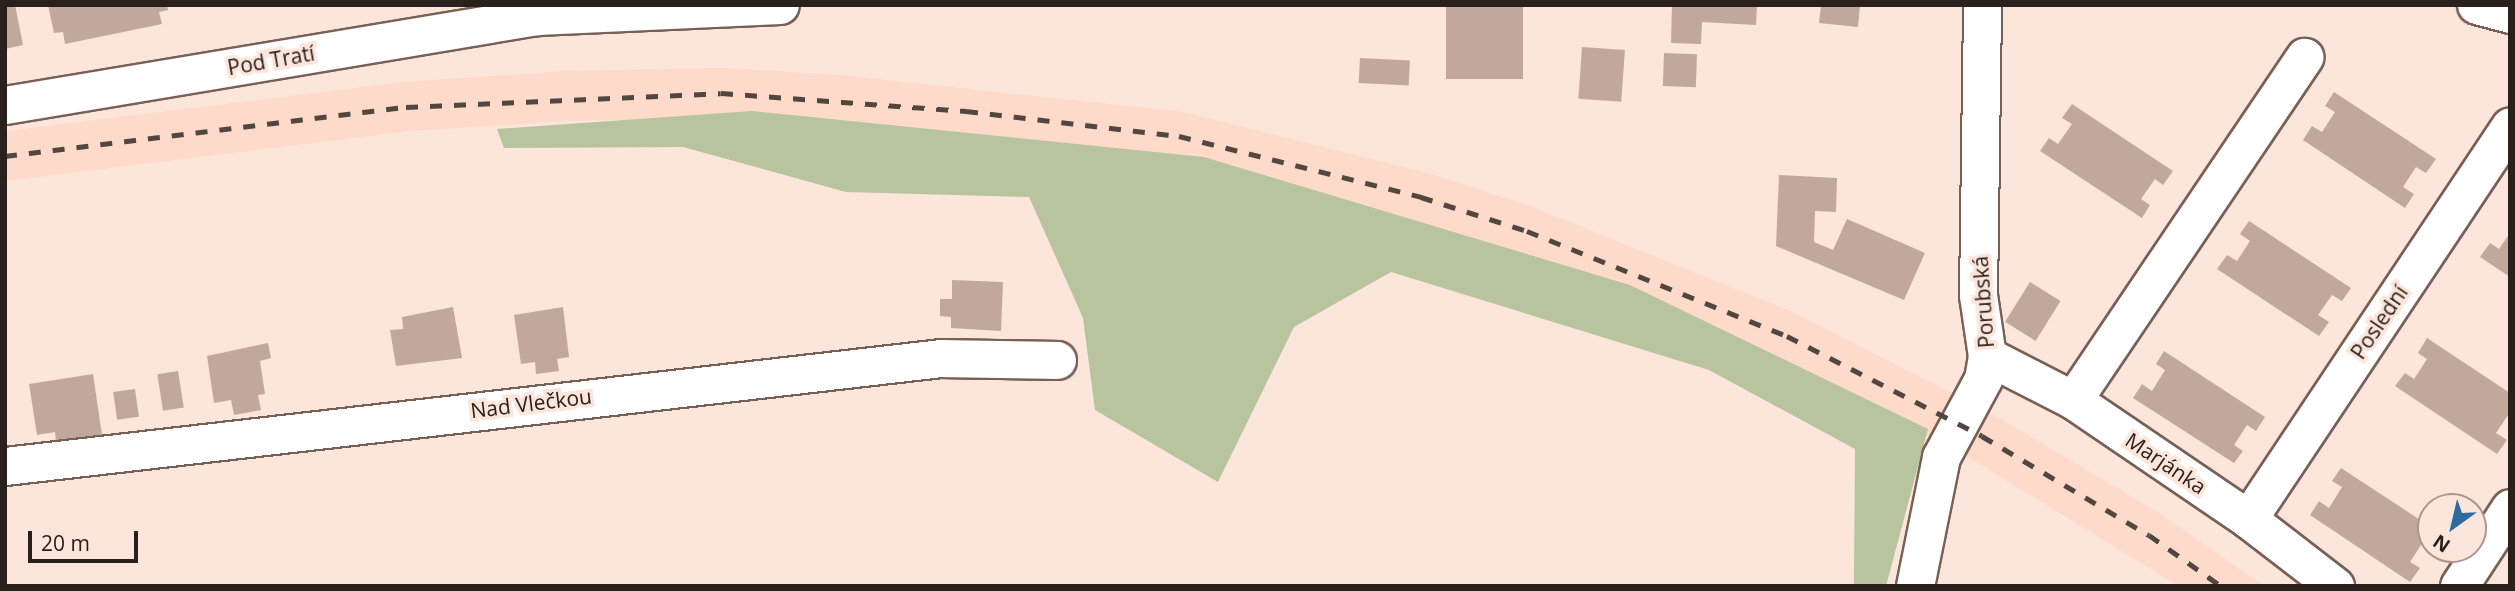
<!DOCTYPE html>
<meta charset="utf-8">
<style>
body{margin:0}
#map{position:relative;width:2515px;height:591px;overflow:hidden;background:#fce5db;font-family:"Open Sans",sans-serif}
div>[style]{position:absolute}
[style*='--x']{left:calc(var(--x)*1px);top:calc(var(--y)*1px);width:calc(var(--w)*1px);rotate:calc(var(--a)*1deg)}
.built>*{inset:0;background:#fedaca}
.green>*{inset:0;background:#b8c49e}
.building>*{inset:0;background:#c2a89c;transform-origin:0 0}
.roads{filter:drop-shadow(2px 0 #796056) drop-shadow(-2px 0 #796056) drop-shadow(0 2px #796056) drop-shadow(0 -2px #796056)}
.minor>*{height:37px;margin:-18.5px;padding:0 18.5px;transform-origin:18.5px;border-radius:18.5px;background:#fff}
.primary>*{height:38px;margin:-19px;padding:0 19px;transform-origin:19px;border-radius:19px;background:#fff}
.rail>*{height:5px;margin-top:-2.5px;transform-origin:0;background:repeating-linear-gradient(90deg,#524641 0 12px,transparent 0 24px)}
span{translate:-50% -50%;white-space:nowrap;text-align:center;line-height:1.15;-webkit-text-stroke:7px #fce5db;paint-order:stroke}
.street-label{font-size:21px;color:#2a201c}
.frame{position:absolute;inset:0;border:7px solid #2a201c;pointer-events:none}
.north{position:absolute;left:2417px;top:493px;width:70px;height:70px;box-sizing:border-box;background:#fce5db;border:2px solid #a8968f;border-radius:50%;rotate:214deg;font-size:19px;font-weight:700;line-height:28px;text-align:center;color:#2a201c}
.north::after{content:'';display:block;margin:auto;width:24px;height:32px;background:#2e6aa2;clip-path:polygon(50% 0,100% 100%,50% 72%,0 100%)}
.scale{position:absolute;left:28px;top:531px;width:110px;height:32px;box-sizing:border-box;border:4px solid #2a201c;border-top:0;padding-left:9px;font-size:21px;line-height:24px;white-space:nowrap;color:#2a201c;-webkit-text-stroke:5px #fce5db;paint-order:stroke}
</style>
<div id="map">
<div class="built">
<div style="clip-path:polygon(722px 68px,840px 75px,1184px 112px,1428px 173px,1535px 208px,1797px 314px,1994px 415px,2162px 515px,2264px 586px,2178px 586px,1970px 458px,1776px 358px,721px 118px,568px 121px,409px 131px,5px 181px,5px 131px,404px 82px,565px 71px)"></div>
</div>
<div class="green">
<div style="clip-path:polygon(752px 111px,1204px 157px,1630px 285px,1928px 429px,1886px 586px,1854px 586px,1855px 449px,1709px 370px,1391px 272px,1294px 327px,1218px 482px,1095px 410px,1083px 318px,1029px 197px,846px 192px,683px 147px,504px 148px,497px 129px)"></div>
</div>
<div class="building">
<div style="clip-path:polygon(5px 5px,15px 5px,23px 45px,5px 49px)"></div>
<div style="clip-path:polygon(48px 5px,167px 5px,168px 10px,159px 12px,162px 24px,65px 44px,63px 32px,54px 33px)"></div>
<div style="left:1446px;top:5px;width:77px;height:74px"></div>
<div style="clip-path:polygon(1672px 5px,1757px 5px,1756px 25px,1702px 22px,1701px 44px,1671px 43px)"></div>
<div style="clip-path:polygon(1821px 5px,1860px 5px,1858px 27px,1819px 23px)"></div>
<div style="left:1582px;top:47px;width:43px;height:52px;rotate:4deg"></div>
<div style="left:1664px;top:53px;width:33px;height:33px;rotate:2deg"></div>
<div style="left:1360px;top:58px;width:50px;height:25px;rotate:3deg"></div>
<div style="clip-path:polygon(2334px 92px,2436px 159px,2426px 173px,2416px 167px,2403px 187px,2414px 194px,2405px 208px,2303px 140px,2312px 126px,2322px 132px,2335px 112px,2325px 106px)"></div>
<div style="clip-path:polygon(2072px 104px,2173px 171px,2163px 185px,2155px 179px,2141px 199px,2150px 205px,2142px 218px,2040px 151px,2049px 138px,2058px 144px,2072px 124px,2062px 118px)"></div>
<div style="clip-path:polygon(1779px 175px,1837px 178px,1836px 212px,1815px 211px,1814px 242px,1833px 250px,1847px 219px,1925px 253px,1904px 300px,1776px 246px)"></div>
<div style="clip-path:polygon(2249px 221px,2351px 288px,2342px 301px,2332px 295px,2318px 315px,2329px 322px,2319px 336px,2217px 269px,2227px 255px,2237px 261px,2250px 241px,2240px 234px)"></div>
<div style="clip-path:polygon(2510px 233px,2510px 277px,2480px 257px,2490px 243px,2499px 249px)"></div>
<div style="clip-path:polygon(952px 280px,1003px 282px,1001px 331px,951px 328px,951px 317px,940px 316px,940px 299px,952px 299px)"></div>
<div style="left:2030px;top:282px;width:36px;height:47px;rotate:32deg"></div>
<div style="clip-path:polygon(453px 307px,462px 358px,396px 366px,390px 330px,403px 329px,402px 317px)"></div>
<div style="clip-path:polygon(563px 307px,569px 357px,557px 359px,559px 371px,536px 374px,535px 362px,521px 364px,514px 315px)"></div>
<div style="clip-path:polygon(2427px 338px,2510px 393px,2510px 412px,2496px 433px,2507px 440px,2497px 454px,2395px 386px,2405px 373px,2414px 379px,2427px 359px,2418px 353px)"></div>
<div style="clip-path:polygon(268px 343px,271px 358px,260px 361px,265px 394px,258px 395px,261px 410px,234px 415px,231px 400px,214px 403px,207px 356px)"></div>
<div style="clip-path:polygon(2164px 351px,2265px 417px,2256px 431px,2247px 425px,2234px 445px,2243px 451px,2234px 463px,2133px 398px,2142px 384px,2152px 391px,2165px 370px,2156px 364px)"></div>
<div style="left:178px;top:371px;width:37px;height:21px;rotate:81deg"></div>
<div style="clip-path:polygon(93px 374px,102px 435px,56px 443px,55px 432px,37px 435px,29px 384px)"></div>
<div style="left:135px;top:389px;width:28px;height:22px;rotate:82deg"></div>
<div style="clip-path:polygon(2341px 468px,2431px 527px,2431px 547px,2423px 542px,2410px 562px,2420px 568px,2410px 582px,2310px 515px,2319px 501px,2329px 508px,2342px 487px,2332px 481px)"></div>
</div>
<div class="roads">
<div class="minor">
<div style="--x:543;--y:5;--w:13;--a:119"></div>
<div style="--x:537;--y:16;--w:243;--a:-2.6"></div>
<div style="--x:5;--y:105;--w:539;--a:-9.5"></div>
<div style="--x:537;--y:16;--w:15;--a:-132"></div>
<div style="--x:1987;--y:356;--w:97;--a:27.1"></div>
<div style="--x:2073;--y:400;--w:212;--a:34.2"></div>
<div style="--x:2248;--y:519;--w:110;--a:37.6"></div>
<div style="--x:2073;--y:400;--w:414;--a:-56"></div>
<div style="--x:5;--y:466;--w:942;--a:-6.58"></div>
<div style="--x:941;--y:358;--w:116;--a:1"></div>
<div style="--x:2248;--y:519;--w:472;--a:-56.3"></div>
<div style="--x:1915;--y:586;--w:132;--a:-78.6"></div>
<div style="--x:1941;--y:457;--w:89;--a:-61.7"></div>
<div style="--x:1983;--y:379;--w:23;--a:-80"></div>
<div style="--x:1987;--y:356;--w:62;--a:-98.4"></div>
<div style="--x:1978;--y:295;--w:290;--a:-89.2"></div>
<div style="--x:2459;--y:586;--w:93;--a:-56.8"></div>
</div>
<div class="primary">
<div style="--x:2477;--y:5;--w:34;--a:15"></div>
</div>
</div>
<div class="rail">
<div style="--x:5;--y:156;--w:404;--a:-7"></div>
<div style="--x:406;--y:107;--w:315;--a:-2.5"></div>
<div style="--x:721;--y:93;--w:246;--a:4.2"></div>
<div style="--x:966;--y:111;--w:214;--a:6.7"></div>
<div style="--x:1179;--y:136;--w:250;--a:14.1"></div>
<div style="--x:1421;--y:197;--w:111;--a:17.8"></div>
<div style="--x:1527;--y:231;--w:280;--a:22"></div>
<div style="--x:1787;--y:336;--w:219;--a:27.1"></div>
<div style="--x:1982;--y:436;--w:194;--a:30.7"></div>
<div style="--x:2149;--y:535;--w:88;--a:35.3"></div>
</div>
<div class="street-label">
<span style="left:271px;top:60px;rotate:-10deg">Pod Tratí</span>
<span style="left:1983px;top:302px;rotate:-94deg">Porubská</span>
<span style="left:2379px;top:322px;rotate:-56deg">Poslední</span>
<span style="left:531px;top:403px;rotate:-7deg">Nad Vlečkou</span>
<span style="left:2166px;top:463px;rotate:34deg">Marjánka</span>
</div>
<div class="frame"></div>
<div class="north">N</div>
<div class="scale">20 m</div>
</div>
